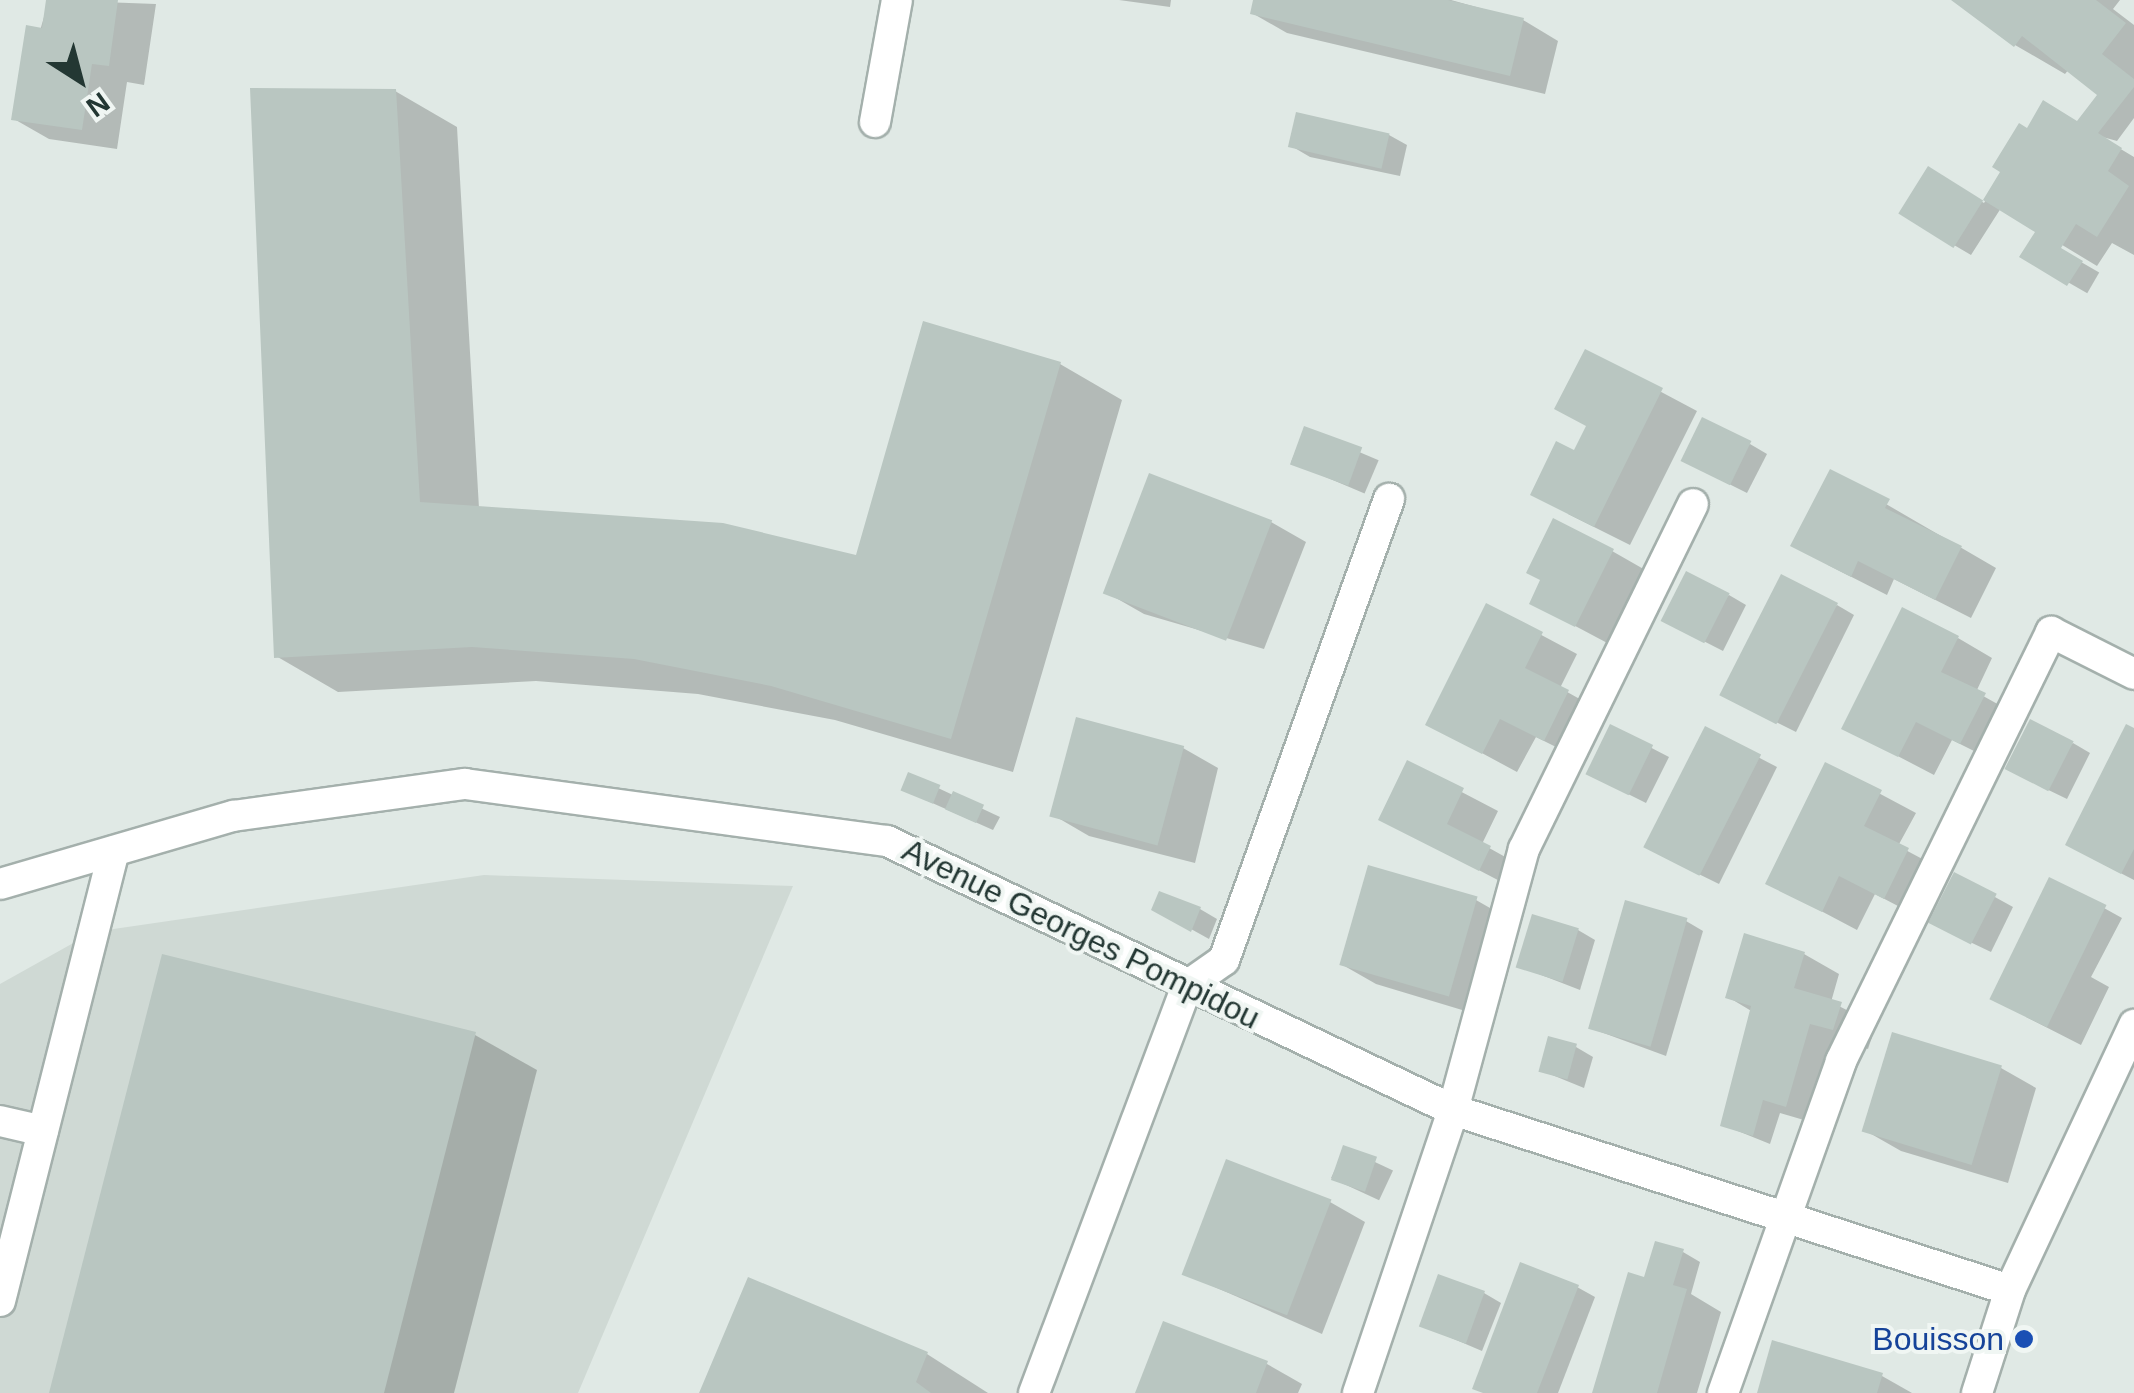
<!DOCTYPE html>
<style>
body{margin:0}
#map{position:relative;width:2134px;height:1393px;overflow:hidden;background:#e0e9e5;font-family:Helvetica,sans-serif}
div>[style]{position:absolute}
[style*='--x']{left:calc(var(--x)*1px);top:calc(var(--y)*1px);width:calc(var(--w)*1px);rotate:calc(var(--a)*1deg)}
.built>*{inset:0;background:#cfd9d4}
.shadow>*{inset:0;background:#0003;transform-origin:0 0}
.building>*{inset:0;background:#b9c6c1;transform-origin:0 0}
.roads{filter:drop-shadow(2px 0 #a4b0ac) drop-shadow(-2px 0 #a4b0ac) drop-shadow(0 2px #a4b0ac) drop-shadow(0 -2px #a4b0ac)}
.minor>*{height:30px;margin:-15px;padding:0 15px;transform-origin:15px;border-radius:15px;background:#fff}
.dots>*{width:28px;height:28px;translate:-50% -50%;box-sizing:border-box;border:5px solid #f0f6f3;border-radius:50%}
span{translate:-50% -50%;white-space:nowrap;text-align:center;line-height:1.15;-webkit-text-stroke:8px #f0f6f3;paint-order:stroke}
.street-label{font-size:32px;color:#233733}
.transit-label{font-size:32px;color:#164399}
.right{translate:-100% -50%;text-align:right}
.north{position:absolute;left:30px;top:30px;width:100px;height:100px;-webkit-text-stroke:8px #f0f6f3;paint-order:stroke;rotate:144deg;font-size:28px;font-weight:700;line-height:40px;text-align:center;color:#233733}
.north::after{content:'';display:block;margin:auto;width:35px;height:45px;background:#233733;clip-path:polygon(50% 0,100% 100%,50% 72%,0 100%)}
</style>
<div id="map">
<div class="built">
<div style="clip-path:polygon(484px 875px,793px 886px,578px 1393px,0 1393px,0 984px,93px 932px)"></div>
</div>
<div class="shadow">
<div style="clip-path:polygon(49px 0,156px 4px,144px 85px,127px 82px,117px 149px,49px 139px,14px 119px)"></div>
<div style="clip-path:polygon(1119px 0,1171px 0,1170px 7px)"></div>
<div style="clip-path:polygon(1256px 0,1451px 0,1523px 20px,1558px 41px,1545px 94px,1287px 33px,1252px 13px)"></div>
<div style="clip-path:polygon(1961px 0,2120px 0,2113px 9px,2134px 25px,2134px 118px,2117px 141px,2099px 136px,2134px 157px,2134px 255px,2112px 243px,2097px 266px,2001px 208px,1971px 255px,1954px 245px,1929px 170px,1984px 203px,2028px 131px,2078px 123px,2101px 94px,2069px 69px,2065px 74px,2015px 45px)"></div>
<div style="clip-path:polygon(395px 91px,457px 127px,479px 508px,857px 558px,1060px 364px,1122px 400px,1013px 772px,835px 720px,698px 694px,536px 681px,338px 692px,276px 656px)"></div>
<div style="clip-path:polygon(1389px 135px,1407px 145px,1400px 176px,1310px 157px,1293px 147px)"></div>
<div style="left:2036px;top:236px;width:73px;height:24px;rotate:30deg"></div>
<div style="clip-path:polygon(1586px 352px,1697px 411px,1630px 545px,1568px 514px,1575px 454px,1589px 426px)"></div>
<div style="left:1305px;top:429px;width:80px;height:36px;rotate:23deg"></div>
<div style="clip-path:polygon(1750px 444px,1767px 454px,1747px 493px,1701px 470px)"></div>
<div style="clip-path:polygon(1831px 472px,1996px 568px,1971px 618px,1894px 579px,1887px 595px,1828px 565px)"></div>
<div style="clip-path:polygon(1271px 522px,1306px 542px,1264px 649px,1144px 614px,1109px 594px)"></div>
<div style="clip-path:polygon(1612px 551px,1647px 571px,1611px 645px,1532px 603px,1543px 580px)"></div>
<div style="clip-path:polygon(1729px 595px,1746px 605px,1723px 651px,1682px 630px)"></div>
<div style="clip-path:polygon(1837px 605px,1854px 615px,1796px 732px,1740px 704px)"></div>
<div style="clip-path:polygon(1487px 606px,1577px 654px,1560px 688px,1603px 712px,1580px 759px,1536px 737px,1517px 772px,1428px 724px)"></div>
<div style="clip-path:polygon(1958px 638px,1992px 658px,1976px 692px,2019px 716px,1996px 762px,1952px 740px,1934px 775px,1844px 728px)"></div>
<div style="clip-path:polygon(1611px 727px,1669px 757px,1646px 803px,1606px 783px)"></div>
<div style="clip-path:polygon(1706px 730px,1777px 767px,1719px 884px,1664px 857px)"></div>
<div style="clip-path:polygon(2134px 731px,2134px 880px,2103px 864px)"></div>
<div style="clip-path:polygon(2073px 743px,2090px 753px,2067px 799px,2026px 779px)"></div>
<div style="clip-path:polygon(1183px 748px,1218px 768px,1195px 863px,1089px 836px,1053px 815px)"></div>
<div style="clip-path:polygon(1408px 764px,1498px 811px,1482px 844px,1525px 868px,1515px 889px,1381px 819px)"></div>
<div style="clip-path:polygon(1826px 765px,1916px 813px,1898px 846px,1943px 870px,1919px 917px,1875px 894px,1857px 930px,1768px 883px)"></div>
<div style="clip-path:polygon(938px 788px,1000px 817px,993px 830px,921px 798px)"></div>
<div style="clip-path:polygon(1955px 875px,2013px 907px,1991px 952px,1949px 932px)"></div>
<div style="clip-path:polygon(1476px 900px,1511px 920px,1482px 1016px,1376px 984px,1341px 964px)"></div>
<div style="clip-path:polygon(2104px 908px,2122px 918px,2091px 977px,2109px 987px,2081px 1045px,2026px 1017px)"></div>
<div style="clip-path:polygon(1155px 909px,1200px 909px,1217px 919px,1209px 939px)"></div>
<div style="clip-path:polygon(1686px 921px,1703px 931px,1666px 1056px,1590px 1028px)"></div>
<div style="clip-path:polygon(1578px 930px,1595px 940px,1580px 990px,1518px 966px)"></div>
<div style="clip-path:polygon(1804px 954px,1839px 974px,1831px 1002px,1876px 1025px,1868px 1049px,1845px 1042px,1821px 1125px,1780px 1113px,1770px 1144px,1723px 1125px,1753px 1012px,1728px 997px)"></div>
<div style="clip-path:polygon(475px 1035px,537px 1070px,454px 1393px,52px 1393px)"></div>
<div style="clip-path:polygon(1576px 1047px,1593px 1057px,1584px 1088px,1540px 1070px)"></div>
<div style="clip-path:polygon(2001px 1068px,2036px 1088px,2008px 1183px,1901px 1151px,1866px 1131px)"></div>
<div style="left:1345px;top:1148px;width:53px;height:33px;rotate:25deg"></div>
<div style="clip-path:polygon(1330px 1202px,1365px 1222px,1322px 1334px,1185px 1274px)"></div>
<div style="clip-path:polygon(1683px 1252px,1700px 1262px,1691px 1294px,1721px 1312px,1697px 1393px,1595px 1393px,1645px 1280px)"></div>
<div style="clip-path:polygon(749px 1280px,927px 1354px,988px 1393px,702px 1393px)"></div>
<div style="clip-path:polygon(1577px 1287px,1595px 1297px,1558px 1393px,1484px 1393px)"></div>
<div style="clip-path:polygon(1484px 1293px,1501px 1303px,1482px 1351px,1421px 1325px)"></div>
<div style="clip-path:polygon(1267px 1364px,1302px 1384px,1298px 1393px,1138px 1393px)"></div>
<div style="clip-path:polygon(1882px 1376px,1912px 1393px,1759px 1393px)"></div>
</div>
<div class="building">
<div style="clip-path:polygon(46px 0,118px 0,109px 66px,92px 64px,82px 130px,11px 120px,26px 25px,42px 28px)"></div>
<div style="clip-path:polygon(1253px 0,1448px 0,1524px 18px,1510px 76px,1250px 14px)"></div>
<div style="clip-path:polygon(1951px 0,2096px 0,2126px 23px,2102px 54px,2134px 79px,2134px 87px,2098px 133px,2122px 148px,2108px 171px,2129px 186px,2097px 237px,2076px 224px,2061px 248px,2083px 261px,2067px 286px,2019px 257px,2035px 232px,1983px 200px,2000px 172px,1992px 167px,2019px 123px,2027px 128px,2043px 100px,2077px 121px,2097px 95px,2022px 36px,2014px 47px)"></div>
<div style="clip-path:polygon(250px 88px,396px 89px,420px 502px,723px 523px,856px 555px,923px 321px,1061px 362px,951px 739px,771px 686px,634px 659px,472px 647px,274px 658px)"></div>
<div style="left:1296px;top:112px;width:96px;height:36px;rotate:13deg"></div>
<div style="left:1928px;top:166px;width:65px;height:56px;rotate:32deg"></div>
<div style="clip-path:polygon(1585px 349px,1663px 388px,1594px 527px,1530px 495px,1556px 441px,1574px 450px,1586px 426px,1554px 409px)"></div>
<div style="left:1702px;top:417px;width:55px;height:49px;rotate:26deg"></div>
<div style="left:1304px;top:426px;width:62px;height:41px;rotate:20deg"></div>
<div style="clip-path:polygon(1830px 469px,1890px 499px,1885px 508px,1962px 546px,1935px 600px,1858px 561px,1851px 577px,1790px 546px)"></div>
<div style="left:1149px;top:473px;width:132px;height:129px;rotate:21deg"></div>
<div style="clip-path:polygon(1553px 518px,1614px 549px,1575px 627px,1529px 604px,1540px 580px,1526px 573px)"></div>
<div style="left:1686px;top:571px;width:49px;height:56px;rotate:27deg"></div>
<div style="left:1781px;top:574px;width:64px;height:136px;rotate:27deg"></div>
<div style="clip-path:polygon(1486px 603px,1543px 632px,1525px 668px,1569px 690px,1544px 741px,1500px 719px,1482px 754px,1425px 725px)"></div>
<div style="clip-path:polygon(1902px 607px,1959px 636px,1941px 672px,1986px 693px,1960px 744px,1916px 722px,1898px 757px,1841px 729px)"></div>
<div style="left:1076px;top:717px;width:112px;height:103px;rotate:15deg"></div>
<div style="left:2030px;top:719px;width:49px;height:56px;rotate:27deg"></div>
<div style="left:1610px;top:724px;width:48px;height:56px;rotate:26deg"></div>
<div style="clip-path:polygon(2126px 724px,2134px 728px,2134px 849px,2121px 874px,2065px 845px)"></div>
<div style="left:1705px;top:726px;width:63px;height:136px;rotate:27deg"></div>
<div style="clip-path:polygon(1407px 760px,1464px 788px,1447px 824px,1491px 846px,1479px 871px,1378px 820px)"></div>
<div style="clip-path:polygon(1825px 762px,1882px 790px,1864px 826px,1909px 848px,1884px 899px,1839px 876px,1822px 912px,1765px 884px)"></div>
<div style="left:908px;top:772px;width:35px;height:20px;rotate:22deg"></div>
<div style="left:953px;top:791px;width:34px;height:20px;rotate:24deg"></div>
<div style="left:1368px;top:865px;width:114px;height:104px;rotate:16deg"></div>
<div style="left:1954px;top:872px;width:48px;height:57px;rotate:27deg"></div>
<div style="left:2049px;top:877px;width:64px;height:136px;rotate:26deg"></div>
<div style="clip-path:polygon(1159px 891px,1201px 907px,1191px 932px,1151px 910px)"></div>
<div style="left:1625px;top:900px;width:65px;height:134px;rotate:16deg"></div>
<div style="left:1532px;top:914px;width:49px;height:56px;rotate:17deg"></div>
<div style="clip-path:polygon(1744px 933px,1805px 952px,1794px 988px,1842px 1002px,1833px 1030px,1810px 1024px,1786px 1107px,1763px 1100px,1753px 1136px,1720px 1126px,1751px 1006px,1725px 998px)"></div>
<div style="clip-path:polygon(162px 954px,476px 1032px,384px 1393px,49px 1393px)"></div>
<div style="left:1892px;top:1032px;width:115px;height:104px;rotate:17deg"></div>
<div style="left:1548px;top:1036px;width:30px;height:37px;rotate:15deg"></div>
<div style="left:1343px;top:1145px;width:36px;height:37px;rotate:19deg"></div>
<div style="left:1226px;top:1159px;width:113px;height:124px;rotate:21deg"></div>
<div style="clip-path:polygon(1655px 1241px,1684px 1249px,1673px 1285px,1687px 1289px,1657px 1393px,1592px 1393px,1628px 1272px,1644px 1277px)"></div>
<div style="clip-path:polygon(1520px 1262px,1579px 1285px,1537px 1393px,1483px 1393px,1472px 1389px)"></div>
<div style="left:1438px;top:1274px;width:50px;height:56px;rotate:20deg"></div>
<div style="clip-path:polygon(748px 1277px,928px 1352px,916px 1382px,931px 1393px,699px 1393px)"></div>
<div style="clip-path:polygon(1163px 1321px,1268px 1361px,1256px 1393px,1135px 1393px)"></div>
<div style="clip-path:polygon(1772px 1340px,1883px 1373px,1877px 1393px,1757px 1393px)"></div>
</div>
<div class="roads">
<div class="minor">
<div style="--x:875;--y:122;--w:124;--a:-79.8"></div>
<div style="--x:0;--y:884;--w:243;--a:-16.3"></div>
<div style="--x:233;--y:816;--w:234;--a:-7.9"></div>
<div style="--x:465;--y:784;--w:426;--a:7.7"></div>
<div style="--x:887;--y:841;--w:627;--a:25.42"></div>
<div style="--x:1453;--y:1110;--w:585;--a:17.91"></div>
<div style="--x:0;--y:1121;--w:44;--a:13.1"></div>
<div style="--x:0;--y:1301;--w:464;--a:-75.8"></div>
<div style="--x:1034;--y:1393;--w:435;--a:-69.4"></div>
<div style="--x:1187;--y:986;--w:45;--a:-35.1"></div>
<div style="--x:1224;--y:960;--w:490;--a:-70.3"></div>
<div style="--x:1358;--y:1393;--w:299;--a:-71.4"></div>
<div style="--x:1453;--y:1110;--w:270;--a:-74.8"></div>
<div style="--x:1524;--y:849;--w:384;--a:-63.9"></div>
<div style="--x:1723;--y:1393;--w:352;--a:-70.4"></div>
<div style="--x:1841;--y:1061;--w:478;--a:-63.9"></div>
<div style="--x:2051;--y:632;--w:93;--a:26.8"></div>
<div style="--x:1977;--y:1393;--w:108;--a:-72.2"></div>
<div style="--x:2010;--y:1290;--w:293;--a:-64.9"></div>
</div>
</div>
<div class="dots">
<div style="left:2024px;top:1339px;background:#1a4fb4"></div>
</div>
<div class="street-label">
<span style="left:1081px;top:934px;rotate:26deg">Avenue Georges Pompidou</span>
</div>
<div class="transit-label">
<span class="right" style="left:2004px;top:1339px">Bouisson</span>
</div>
<div class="north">N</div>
</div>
